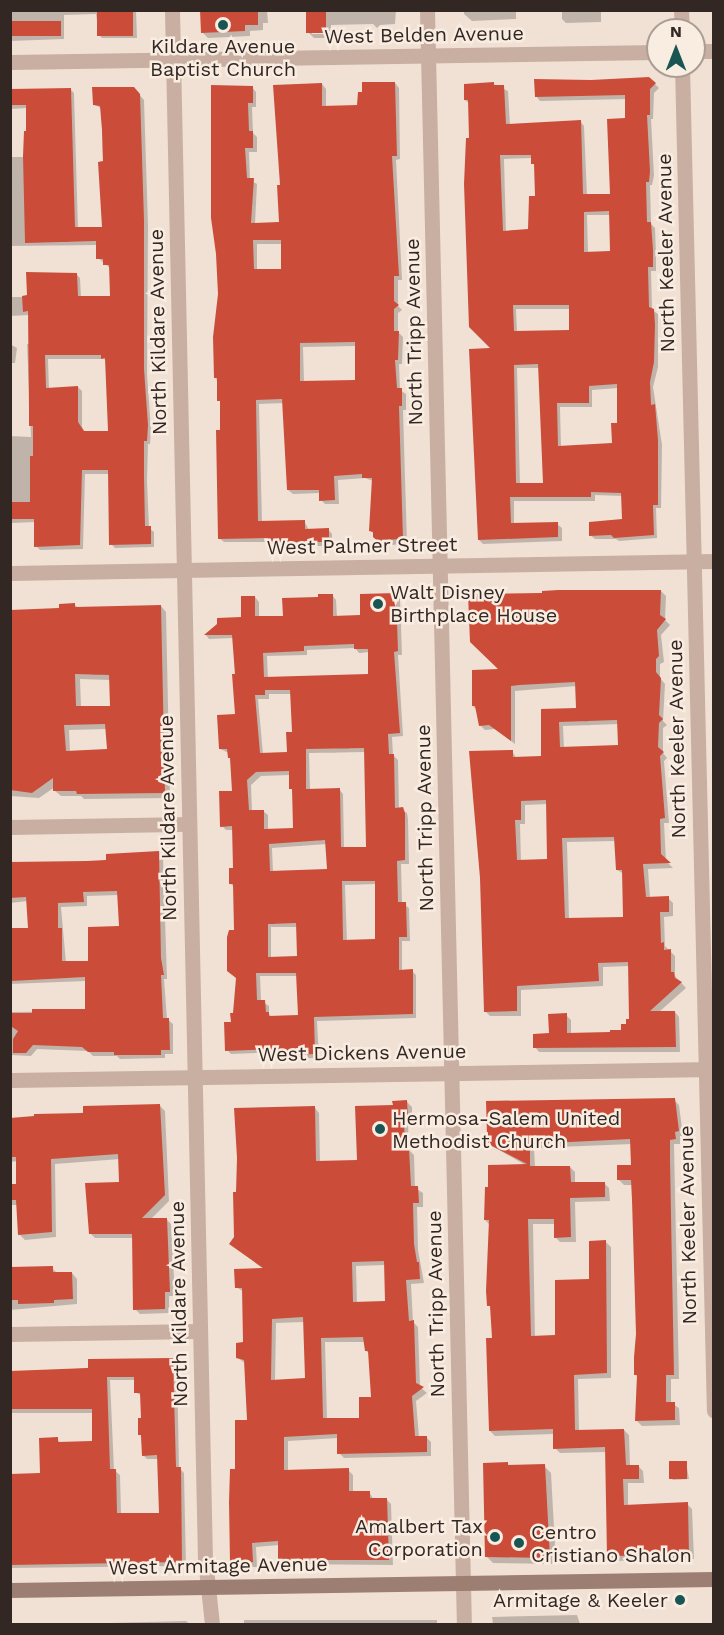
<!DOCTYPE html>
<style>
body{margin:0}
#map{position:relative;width:724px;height:1635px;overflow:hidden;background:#f1e1d5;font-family:"Work Sans",sans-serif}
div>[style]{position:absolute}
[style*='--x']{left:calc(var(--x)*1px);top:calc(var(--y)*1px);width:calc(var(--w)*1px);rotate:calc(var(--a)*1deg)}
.shadow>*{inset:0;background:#0003;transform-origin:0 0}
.building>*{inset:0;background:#cb4d39;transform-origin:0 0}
.street>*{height:15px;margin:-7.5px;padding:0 7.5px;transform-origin:7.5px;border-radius:7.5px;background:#c9afa1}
.secondary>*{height:15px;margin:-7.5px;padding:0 7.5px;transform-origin:7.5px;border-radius:7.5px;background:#9d7e73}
.dots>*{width:16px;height:16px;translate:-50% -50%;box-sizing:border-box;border:3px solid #f9ece1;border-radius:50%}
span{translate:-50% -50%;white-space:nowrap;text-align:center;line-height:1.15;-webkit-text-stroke:5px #f9ece1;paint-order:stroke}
.street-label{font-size:20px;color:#332724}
.poi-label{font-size:20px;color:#332724}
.left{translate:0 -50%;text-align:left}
.right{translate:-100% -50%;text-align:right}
.frame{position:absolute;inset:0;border:12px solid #332724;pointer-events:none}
.north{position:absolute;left:646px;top:18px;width:60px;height:60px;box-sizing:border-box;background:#f9ece1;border:2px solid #aa9d95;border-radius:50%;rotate:0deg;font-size:16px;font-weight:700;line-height:24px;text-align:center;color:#332724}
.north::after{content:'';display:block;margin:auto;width:21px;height:27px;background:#195653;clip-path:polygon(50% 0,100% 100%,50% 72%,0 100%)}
</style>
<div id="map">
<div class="shadow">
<div style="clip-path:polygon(10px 10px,136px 10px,137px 38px,102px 38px,99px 35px,96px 14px,64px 15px,64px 39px,10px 41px)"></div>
<div style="clip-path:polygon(202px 10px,267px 10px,268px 23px,263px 23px,263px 30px,250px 31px,250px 36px,208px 38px,202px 32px)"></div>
<div style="clip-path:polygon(308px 10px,396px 10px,395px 24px,380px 25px,377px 28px,373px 24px,331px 25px,331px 31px,312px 31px,312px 34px,331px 34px,331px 38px,314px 38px,308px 32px)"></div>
<div style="clip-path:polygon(464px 10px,516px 10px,516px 19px,472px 21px,464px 14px)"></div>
<div style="clip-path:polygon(562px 10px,601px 10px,601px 22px,566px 23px,562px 19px)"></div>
<div style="clip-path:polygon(evenodd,649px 78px,659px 88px,654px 93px,653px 119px,651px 119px,654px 176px,652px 185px,650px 185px,651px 224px,655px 228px,656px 255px,656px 271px,651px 271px,652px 310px,658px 314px,658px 367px,653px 387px,662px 445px,661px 508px,656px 508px,657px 538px,619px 541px,616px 539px,595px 539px,590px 535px,624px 520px,623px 496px,595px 495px,595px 501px,514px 501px,514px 524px,557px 524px,562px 528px,562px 541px,483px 544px,479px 540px,494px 350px,470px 140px,470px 104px,465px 100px,493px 84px,508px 91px,510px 125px,580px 121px,584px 126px,587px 196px,612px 195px,627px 119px,626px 99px,540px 101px,536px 96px,591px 82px,649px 78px,532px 158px,536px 167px,536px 197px,530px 231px,506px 232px,504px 159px,532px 158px,649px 78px,587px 215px,610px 215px,612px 253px,588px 253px,587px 215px,649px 78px,516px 309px,570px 309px,571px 332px,517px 333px,516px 309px,649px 78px,517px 368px,540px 368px,544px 484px,520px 485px,517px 368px,649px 78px,618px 388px,619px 425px,614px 445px,561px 447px,560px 407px,592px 407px,592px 390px,618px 388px)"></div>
<div style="clip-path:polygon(evenodd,395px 83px,399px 88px,400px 159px,396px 160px,402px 280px,398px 280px,398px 306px,402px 310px,398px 313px,398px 332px,403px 337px,402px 364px,399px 364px,400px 390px,406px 394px,406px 410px,403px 410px,407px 543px,385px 546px,371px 531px,373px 481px,365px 478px,338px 480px,339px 504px,325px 504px,321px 500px,320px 493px,293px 494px,288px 490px,284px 403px,259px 404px,262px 522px,304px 521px,309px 530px,328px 529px,332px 534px,332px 546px,289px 546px,274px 545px,271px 542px,224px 542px,219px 538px,221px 403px,216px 377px,219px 294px,218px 254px,212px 218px,252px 87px,256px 92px,256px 107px,252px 107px,253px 133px,257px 137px,257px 152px,249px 152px,250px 180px,257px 184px,255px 224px,280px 223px,281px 186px,322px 84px,326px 89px,326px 107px,359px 107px,395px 83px,257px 244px,282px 244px,282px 270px,257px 270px,257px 244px,395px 83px,357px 346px,357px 382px,304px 382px,303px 347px,357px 346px)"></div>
<div style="clip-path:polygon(evenodd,70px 89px,74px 93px,78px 229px,104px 228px,102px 109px,94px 104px,138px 93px,144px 100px,148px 225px,147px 374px,151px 430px,150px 444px,148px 444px,147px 481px,149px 528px,154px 532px,154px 547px,115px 548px,111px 544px,110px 474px,85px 474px,83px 549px,40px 550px,36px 546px,36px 522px,11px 523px,10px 551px,10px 436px,31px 437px,27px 344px,31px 344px,29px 315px,10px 316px,10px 297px,28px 297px,76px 274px,80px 278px,81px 297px,111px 297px,111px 269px,98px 258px,98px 245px,10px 246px,10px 157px,26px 157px,27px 108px,10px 109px,10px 90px,70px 89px,48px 359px,104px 359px,107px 362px,109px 433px,85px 433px,82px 427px,82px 391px,78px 387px,49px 389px,48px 359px)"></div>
<div style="clip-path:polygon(10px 344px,17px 348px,15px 363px,10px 363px)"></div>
<div style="clip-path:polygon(evenodd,661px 591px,666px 596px,665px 620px,670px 625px,661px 635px,664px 662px,660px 664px,660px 678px,665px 684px,663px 721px,667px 725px,663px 728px,663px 753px,667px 758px,664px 761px,669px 823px,664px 823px,666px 861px,673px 868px,648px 869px,650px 898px,668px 898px,673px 903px,673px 916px,664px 917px,665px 946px,675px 956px,675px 976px,686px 988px,659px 1012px,675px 1012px,679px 1017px,680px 1052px,539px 1052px,535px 1047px,550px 1035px,566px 1015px,571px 1020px,571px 1034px,611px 1034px,622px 1031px,630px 1021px,630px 966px,603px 967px,603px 986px,521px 990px,521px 1016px,490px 1016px,485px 1011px,481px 878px,512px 751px,517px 759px,543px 758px,542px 711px,578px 710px,577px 686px,515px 691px,515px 744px,495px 729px,485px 730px,480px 725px,477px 710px,473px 706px,502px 671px,661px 591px,619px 724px,619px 747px,564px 749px,563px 726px,619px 724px,661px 591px,548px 804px,549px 861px,521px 862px,520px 824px,525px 824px,525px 805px,548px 804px,661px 591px,616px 841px,617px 870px,624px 874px,625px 918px,569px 919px,567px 842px,616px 841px)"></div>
<div style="clip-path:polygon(evenodd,396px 594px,400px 598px,402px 655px,398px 655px,403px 736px,392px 737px,393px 755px,398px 760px,399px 809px,407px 813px,408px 819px,409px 864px,401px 864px,402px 903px,409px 908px,410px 941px,402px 941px,402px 971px,412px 971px,416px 975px,416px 1018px,317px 1021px,319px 1058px,280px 1059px,276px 1052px,231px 1054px,227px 1050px,235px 1015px,237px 978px,235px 888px,231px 884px,235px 869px,233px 830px,226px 830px,222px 826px,233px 792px,232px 760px,229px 753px,220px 749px,236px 716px,234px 638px,209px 639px,206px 635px,219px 625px,243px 619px,255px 597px,259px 602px,259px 617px,284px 617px,332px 595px,336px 600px,337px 617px,361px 617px,396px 594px,355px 648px,359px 653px,370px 652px,370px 675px,268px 679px,267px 656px,307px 655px,307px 650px,355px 648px,396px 594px,269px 694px,292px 694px,294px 734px,289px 753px,263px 754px,258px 699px,269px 699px,269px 694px,396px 594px,365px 752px,368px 848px,344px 849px,343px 794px,339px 789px,310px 790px,309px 753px,365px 752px,396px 594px,290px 775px,291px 788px,294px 791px,294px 830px,268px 830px,268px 815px,263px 811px,252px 811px,251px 785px,261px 776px,290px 775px,396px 594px,327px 844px,329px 870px,273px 872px,272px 848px,327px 844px,396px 594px,376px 884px,376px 941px,347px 942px,345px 885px,376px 884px,396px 594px,271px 927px,298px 927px,298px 957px,271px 958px,271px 927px,396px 594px,260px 976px,298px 976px,300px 1017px,273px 1018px,269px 1014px,269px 1006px,261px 1001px,260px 976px)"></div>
<div style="clip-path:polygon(evenodd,75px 605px,79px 609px,161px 606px,166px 612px,170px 798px,84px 799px,81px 796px,61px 796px,55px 791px,55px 787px,39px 798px,10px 796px,10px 612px,61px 609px,75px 605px,80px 679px,110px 680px,111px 707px,81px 707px,80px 679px,75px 605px,107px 729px,109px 750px,70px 752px,69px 730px,107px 729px)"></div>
<div style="clip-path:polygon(evenodd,159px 852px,163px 857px,167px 979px,164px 979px,167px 1019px,173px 1024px,173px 1054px,165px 1054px,165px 1058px,120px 1059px,117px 1056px,93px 1056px,88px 1051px,37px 1049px,31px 1056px,10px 1055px,10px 1012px,87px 1011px,86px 981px,10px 984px,10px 930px,30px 929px,28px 901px,10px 903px,10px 863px,87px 863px,159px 852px,119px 895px,121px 927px,90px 962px,66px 963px,61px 907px,87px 906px,87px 896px,119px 895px)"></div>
<div style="clip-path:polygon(674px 1100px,679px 1105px,683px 1136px,680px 1136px,680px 1144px,674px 1144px,679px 1379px,671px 1379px,671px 1403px,679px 1408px,680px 1425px,642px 1426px,637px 1421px,638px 1378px,636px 1375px,637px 1334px,633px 1185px,624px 1185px,619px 1180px,632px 1166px,632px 1144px,534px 1148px,535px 1168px,570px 1167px,575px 1172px,575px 1184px,604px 1183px,609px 1188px,610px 1201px,575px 1202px,576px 1242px,560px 1242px,555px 1237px,555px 1224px,533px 1224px,535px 1337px,557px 1337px,591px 1280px,606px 1242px,611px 1247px,611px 1378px,578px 1379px,579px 1431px,624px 1430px,629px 1435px,630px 1466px,638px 1466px,643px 1471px,644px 1483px,628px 1483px,628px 1506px,687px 1504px,692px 1509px,694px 1559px,614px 1561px,609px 1556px,607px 1452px,560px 1453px,555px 1448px,554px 1434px,495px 1436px,490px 1431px,493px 1340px,492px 1308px,489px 1305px,490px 1225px,485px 1220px,527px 1166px,482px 1140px)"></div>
<div style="clip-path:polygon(evenodd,407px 1102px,412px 1107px,412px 1123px,408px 1123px,409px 1150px,414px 1155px,415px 1188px,423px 1193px,423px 1207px,417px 1207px,418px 1250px,424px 1283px,411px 1284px,413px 1322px,418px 1327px,420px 1387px,427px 1393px,416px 1401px,419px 1437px,426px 1437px,431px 1442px,431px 1456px,344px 1458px,339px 1453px,339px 1438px,288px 1441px,288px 1472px,348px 1470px,353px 1475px,353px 1493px,369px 1492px,374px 1500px,387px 1500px,391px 1504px,393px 1565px,285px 1564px,280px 1559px,279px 1545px,256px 1547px,257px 1567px,237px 1567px,232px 1562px,249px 1422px,246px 1364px,238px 1358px,245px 1343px,244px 1292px,236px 1287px,265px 1270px,236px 1248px,237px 1193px,315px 1108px,319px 1113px,320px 1162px,358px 1162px,394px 1107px,407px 1102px,385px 1265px,387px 1302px,357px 1304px,356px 1266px,385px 1265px,407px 1102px,304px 1322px,306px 1379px,275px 1381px,276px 1323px,304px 1322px,407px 1102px,325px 1342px,365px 1342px,366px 1351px,370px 1354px,372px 1398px,361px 1420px,327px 1420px,325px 1342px)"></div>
<div style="clip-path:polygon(160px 1106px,165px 1111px,169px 1201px,150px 1220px,166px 1219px,171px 1224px,175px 1296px,169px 1296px,169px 1313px,140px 1314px,135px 1309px,134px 1238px,95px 1238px,90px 1233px,120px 1184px,120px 1159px,55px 1164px,56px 1237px,25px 1240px,20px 1235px,18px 1205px,10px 1205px,10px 1185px,18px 1185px,18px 1161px,10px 1162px,10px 1119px)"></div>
<div style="clip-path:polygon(10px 1268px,52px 1268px,58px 1274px,72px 1273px,77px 1279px,77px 1304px,10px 1310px)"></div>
<div style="clip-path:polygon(evenodd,173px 1360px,177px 1364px,179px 1468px,184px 1473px,186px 1566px,10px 1568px,10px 1475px,41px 1475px,57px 1439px,61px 1443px,94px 1442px,94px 1413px,10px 1413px,10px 1372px,53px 1371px,173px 1360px,110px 1380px,135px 1380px,135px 1392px,142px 1396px,143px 1420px,139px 1420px,143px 1455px,147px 1459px,159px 1459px,161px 1514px,121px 1514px,120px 1475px,114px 1470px,110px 1380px)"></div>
<div style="clip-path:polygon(686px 1462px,689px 1479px,673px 1480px,671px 1478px)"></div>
<div style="clip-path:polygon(485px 1464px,544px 1466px,551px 1473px,556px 1564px,493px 1563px,487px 1557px)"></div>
<div style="clip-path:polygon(577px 1615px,580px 1624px,493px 1624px,492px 1617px)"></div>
<div style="left:244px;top:1620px;width:193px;height:6px"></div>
<div style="clip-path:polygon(186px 1621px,190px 1624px,69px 1624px)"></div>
</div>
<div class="building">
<div style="left:97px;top:10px;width:36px;height:26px"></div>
<div style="clip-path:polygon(200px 10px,258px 10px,258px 25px,245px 25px,245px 31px,201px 33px)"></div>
<div style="left:306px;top:10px;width:20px;height:23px"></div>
<div style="left:61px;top:21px;width:15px;height:51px;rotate:90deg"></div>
<div style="clip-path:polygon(evenodd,649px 77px,656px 83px,650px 89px,650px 115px,647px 115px,650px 171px,649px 182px,646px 182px,647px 222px,651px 222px,653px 250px,653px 267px,648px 267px,649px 307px,654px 309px,655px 325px,654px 362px,650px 382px,651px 405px,655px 404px,658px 440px,658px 505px,653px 505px,654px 535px,614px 538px,611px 535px,589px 536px,589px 522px,622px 519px,621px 493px,591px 492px,591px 497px,510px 497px,511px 523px,558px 522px,558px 537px,478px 540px,469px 349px,490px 348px,469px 327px,464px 184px,466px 138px,469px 138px,468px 100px,464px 100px,464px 84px,494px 82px,494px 85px,504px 85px,506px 124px,581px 120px,583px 194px,610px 194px,607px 119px,625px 118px,625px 95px,535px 97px,534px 79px,591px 80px,649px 77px,500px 155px,531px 155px,531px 164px,534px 164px,535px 196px,529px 196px,528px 229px,503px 231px,500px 155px,649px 77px,609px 211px,610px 251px,584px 252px,584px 212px,609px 211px,649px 77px,513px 305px,569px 305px,569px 330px,514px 331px,513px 305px,649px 77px,538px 364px,543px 483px,516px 483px,514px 365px,538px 364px,649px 77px,617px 384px,617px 423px,611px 423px,612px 443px,558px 446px,557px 403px,589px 403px,589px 386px,617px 384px)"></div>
<div style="clip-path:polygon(evenodd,362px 82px,395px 82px,397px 156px,392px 156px,399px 276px,394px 276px,394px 301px,399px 305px,394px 309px,394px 331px,399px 331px,398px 360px,395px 360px,397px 388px,402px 388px,402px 406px,399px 406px,403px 539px,383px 540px,380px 543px,373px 537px,373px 532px,369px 531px,372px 478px,362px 478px,362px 474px,334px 476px,335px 500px,319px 501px,319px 490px,287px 490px,282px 399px,256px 400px,258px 521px,305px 520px,305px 529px,329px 528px,329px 542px,284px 542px,268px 541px,268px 538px,218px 539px,216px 430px,220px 430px,220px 401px,217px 401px,217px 378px,214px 378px,213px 337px,218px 294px,216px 254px,211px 218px,211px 85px,253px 86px,253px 103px,248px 103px,249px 131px,253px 131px,253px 148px,245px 148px,247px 178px,254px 178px,251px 223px,279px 222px,277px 185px,280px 185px,273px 85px,322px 83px,322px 106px,357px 105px,358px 92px,362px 92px,362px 82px,253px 240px,281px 240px,281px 269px,254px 269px,253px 240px,362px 82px,355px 342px,355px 380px,300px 381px,300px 343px,355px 342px)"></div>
<div style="clip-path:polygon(evenodd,92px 87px,134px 87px,140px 94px,144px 220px,144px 369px,148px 425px,147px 441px,144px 441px,144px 476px,145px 526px,151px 526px,151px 544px,109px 545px,108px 470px,82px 470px,80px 545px,34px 547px,34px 519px,10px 519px,10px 502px,30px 502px,30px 456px,33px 456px,33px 426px,29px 426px,29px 410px,28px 311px,23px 312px,22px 296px,27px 295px,26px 272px,77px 273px,78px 296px,110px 296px,109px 265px,103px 265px,103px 259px,96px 259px,96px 241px,25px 243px,23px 156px,24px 131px,26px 131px,26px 105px,10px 105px,10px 89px,71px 88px,75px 227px,102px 227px,98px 162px,103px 161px,102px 130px,100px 106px,93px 105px,92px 87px,45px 355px,101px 355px,101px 359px,105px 358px,108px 431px,84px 431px,78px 422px,78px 386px,46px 388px,45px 355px)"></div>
<div style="clip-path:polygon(evenodd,558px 590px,661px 590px,660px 615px,666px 619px,657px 630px,659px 656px,656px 659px,656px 672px,661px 678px,659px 715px,663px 719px,659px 723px,658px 747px,664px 752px,660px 756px,665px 818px,660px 819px,661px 854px,671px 863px,643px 864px,646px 897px,669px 896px,669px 912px,660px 912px,661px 943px,664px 942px,664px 950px,671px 949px,671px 972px,674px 972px,675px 978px,682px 982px,650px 1011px,675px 1011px,676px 1047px,533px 1048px,533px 1034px,549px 1033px,548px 1014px,567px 1013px,567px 1033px,610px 1032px,610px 1030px,621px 1030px,621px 1024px,626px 1024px,626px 1019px,629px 1019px,628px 962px,598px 963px,599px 981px,517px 986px,517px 1011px,484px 1012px,480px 878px,469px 751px,513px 750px,513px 757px,541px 756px,541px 709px,576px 708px,575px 682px,519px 685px,511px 686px,511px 741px,489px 725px,479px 726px,475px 706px,472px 706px,472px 670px,498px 669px,470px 642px,468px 594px,542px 593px,542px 591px,558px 590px,617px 720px,618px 745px,560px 747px,559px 722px,617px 720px,558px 590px,546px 800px,547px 859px,517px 860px,515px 820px,521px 820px,521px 801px,546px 800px,558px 590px,614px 837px,616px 870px,622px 870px,623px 917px,565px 918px,562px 838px,614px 837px)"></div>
<div style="clip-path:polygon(evenodd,396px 593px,398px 651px,394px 652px,400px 733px,388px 734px,389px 754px,394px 754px,395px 808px,403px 807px,405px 813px,405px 860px,397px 861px,398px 902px,406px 902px,407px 937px,399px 937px,399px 970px,413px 969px,413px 1014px,314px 1017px,315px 1054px,275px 1056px,274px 1049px,225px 1051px,224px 1022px,231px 1022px,230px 1013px,233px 1013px,236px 978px,227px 971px,227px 937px,229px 930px,234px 930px,233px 884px,229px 884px,229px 868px,233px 868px,232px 826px,220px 827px,219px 791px,232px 791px,230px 758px,228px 758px,227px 749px,219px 749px,217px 715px,235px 714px,232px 674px,235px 674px,232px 635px,204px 635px,217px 624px,217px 618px,241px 617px,241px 596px,255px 596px,255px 616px,283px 616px,282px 598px,318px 597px,318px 594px,333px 594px,333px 616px,360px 615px,360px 594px,396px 593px,354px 644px,354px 649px,368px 649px,368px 674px,264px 677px,263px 653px,304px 651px,304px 646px,354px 644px,396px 593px,265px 690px,290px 690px,292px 732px,286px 732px,287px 752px,260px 753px,255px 695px,265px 695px,265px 690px,396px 593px,364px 748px,366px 847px,341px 847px,340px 788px,306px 789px,306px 749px,364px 748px,396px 593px,289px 771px,289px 789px,292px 789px,293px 828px,264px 829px,264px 810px,249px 810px,247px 780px,256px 772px,289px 771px,396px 593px,325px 840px,327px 869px,270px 871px,269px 844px,325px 840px,396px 593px,342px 881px,375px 881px,375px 939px,343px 940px,342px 881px,396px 593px,296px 923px,297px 956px,268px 957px,268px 924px,296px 923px,396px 593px,256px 973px,296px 973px,298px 1015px,269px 1016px,269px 1012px,266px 1012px,265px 1000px,257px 1000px,256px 973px)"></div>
<div style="clip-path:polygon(evenodd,75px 603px,75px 607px,161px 605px,165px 793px,77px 794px,76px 791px,53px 791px,53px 778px,32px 793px,10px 790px,10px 610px,59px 608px,59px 604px,75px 603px,75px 674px,109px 675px,110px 706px,76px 706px,75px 674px,75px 603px,105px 724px,107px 749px,66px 751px,64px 725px,105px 724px)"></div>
<div style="clip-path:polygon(evenodd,159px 851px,161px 958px,164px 975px,161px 975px,163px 1018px,169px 1018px,170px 1050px,161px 1050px,161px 1055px,114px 1055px,114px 1052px,88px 1052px,82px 1047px,33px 1045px,26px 1053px,13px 1053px,13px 1039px,18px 1031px,12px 1027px,12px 1013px,32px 1013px,32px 1009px,85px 1009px,85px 977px,11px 981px,10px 928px,28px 928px,26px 897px,10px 898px,10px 862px,87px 861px,106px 860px,106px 854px,159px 851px,117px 891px,119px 926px,88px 927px,88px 961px,62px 961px,62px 928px,58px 928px,58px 903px,84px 902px,83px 892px,117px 891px)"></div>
<div style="clip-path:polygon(675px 1098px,679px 1131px,675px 1132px,676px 1139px,670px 1140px,670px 1160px,674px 1375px,666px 1375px,666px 1402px,675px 1402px,675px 1420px,635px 1421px,637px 1375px,634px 1375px,634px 1357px,636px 1334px,632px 1200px,631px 1180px,617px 1180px,617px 1165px,631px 1165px,630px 1139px,530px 1144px,530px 1166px,570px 1166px,571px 1182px,605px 1182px,605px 1197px,570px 1198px,571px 1237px,554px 1238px,554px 1219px,528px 1219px,531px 1336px,555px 1335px,555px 1280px,589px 1279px,589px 1241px,606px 1240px,607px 1373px,574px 1375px,575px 1430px,624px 1429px,626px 1465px,639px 1465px,639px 1479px,623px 1479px,624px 1505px,688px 1502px,689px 1555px,607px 1556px,605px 1447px,553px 1449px,553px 1429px,489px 1431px,486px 1338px,492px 1338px,490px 1306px,487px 1306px,486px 1291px,489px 1220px,484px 1220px,485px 1187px,488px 1187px,488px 1165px,527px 1164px,480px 1140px,487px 1135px,486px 1101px)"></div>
<div style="clip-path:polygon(evenodd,407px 1100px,408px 1119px,404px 1119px,405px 1149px,409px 1149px,411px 1186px,418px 1186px,419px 1203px,413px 1203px,414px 1244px,417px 1262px,419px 1262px,420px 1279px,406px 1280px,409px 1321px,414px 1320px,416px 1383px,424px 1387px,412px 1396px,415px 1436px,427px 1436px,427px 1452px,337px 1454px,337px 1434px,284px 1437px,284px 1470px,349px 1468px,349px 1491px,370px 1491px,370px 1498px,387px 1498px,389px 1560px,278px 1560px,278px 1541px,252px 1543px,253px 1562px,230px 1563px,229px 1502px,230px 1469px,235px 1469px,235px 1420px,247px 1420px,244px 1360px,236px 1358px,236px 1343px,243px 1342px,242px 1288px,235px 1288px,234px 1269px,263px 1268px,229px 1244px,234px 1237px,233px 1192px,236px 1192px,237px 1158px,234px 1108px,315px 1106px,316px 1161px,357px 1160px,355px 1106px,393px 1105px,392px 1101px,407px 1100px,384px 1261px,385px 1301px,353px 1302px,352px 1262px,384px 1261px,407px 1100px,303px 1317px,305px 1378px,271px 1380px,272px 1319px,303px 1317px,407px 1100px,363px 1337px,365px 1351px,368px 1351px,371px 1397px,359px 1397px,359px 1418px,323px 1418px,321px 1338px,363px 1337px)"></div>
<div style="clip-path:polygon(160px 1104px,165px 1195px,142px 1218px,167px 1218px,170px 1292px,165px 1292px,165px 1309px,133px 1310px,132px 1234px,89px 1234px,85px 1183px,119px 1182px,118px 1154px,51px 1159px,52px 1232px,18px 1235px,16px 1200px,10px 1200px,10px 1184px,16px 1184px,16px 1157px,10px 1157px,10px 1118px,34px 1116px,34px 1114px,83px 1113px,83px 1106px)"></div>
<div style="clip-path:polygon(53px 1266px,53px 1272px,72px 1272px,73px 1299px,54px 1300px,54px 1303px,18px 1304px,18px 1300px,10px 1300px,10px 1267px)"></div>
<div style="clip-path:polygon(evenodd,173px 1358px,176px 1467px,181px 1467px,182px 1562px,10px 1565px,10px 1474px,40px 1473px,39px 1438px,58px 1437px,58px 1442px,92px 1441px,92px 1409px,10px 1409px,10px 1371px,88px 1368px,88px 1359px,173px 1358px,107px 1377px,134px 1377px,134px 1393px,140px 1393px,141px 1418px,138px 1418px,138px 1435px,141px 1435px,142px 1456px,157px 1455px,159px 1513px,117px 1513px,116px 1469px,110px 1469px,107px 1377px)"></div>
<div style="left:687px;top:1461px;width:18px;height:18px;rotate:90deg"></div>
<div style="clip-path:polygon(508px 1462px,508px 1465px,545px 1464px,550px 1558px,485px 1557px,483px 1463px)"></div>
</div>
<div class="street">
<div style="--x:172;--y:10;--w:1549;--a:88.78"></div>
<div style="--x:205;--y:1559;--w:65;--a:83.9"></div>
<div style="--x:427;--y:10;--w:1614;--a:88.69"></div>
<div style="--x:681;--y:10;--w:20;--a:87"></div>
<div style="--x:694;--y:51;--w:20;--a:0"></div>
<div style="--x:10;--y:62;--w:648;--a:-0.88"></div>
<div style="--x:682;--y:66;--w:1345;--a:88.64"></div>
<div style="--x:10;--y:573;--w:704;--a:-0.98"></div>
<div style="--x:10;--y:827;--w:179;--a:-1"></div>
<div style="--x:10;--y:1080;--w:704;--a:-0.9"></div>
<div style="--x:10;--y:1334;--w:190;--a:-0.9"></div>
</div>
<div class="secondary">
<div style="--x:10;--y:1590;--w:704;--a:-0.9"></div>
</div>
<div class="dots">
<div style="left:223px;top:25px;background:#195653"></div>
<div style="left:378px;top:604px;background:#195653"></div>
<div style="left:380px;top:1129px;background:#195653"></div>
<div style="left:495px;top:1537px;background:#195653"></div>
<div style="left:519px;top:1543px;background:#195653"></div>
<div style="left:680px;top:1600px;background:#195653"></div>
</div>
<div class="street-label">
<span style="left:424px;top:35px;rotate:-1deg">West Belden Avenue</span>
<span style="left:666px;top:253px;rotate:-91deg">North Keeler Avenue</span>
<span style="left:158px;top:332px;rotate:-91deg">North Kildare Avenue</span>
<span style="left:414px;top:332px;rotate:-91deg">North Tripp Avenue</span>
<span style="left:362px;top:546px;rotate:-1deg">West Palmer Street</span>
<span style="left:677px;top:739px;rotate:-91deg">North Keeler Avenue</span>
<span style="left:168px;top:818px;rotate:-91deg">North Kildare Avenue</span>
<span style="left:425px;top:818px;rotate:-91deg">North Tripp Avenue</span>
<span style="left:362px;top:1053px;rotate:-1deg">West Dickens Avenue</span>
<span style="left:688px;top:1225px;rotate:-91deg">North Keeler Avenue</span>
<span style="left:179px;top:1304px;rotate:-91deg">North Kildare Avenue</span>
<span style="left:436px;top:1304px;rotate:-91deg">North Tripp Avenue</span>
<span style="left:218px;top:1566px;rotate:-1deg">West Armitage Avenue</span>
</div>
<div class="poi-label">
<span style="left:223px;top:58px">Kildare Avenue<br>Baptist Church</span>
<span class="left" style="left:390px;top:604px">Walt Disney<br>Birthplace House</span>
<span class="left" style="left:392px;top:1130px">Hermosa-Salem United<br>Methodist Church</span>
<span class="right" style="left:483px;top:1538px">Amalbert Tax<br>Corporation</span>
<span class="left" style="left:531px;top:1544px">Centro<br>Cristiano Shalon</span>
<span class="right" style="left:668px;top:1600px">Armitage &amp; Keeler</span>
</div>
<div class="frame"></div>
<div class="north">N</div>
</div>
